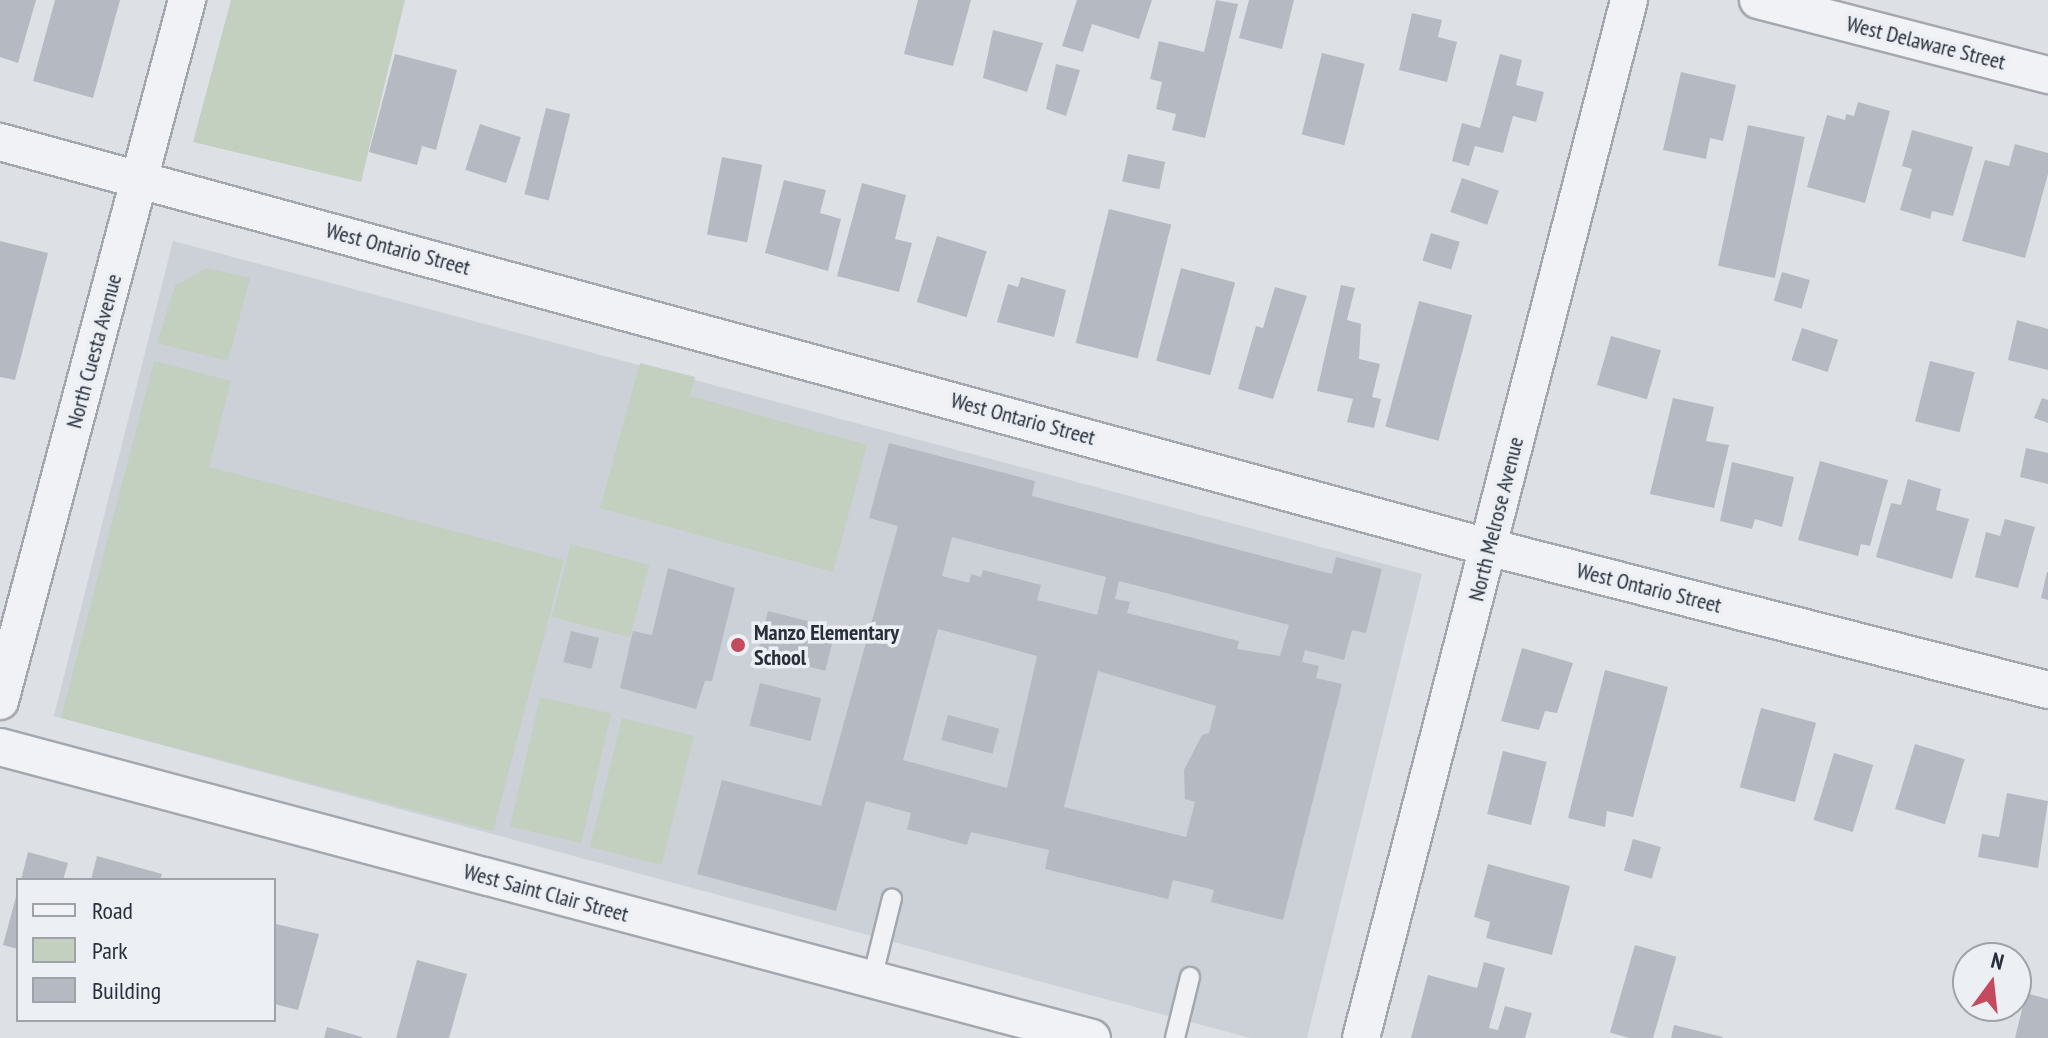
<!DOCTYPE html>
<style>
body{margin:0}
#map{position:relative;width:2048px;height:1038px;overflow:hidden;background:#dde1e6;font-family:"PT Sans Narrow",sans-serif}
div>[style]{position:absolute}
[style*='--x']{left:calc(var(--x)*1px);top:calc(var(--y)*1px);width:calc(var(--w)*1px);rotate:calc(var(--a)*1deg)}
.built>*{inset:0;background:#ccd0d7}
.green>*{inset:0;background:#c3cfbf;transform-origin:0 0}
.building>*{inset:0;background:#b5bac2;transform-origin:0 0}
.roads{filter:drop-shadow(2px 0 #a3a8af) drop-shadow(-2px 0 #a3a8af) drop-shadow(0 2px #a3a8af) drop-shadow(0 -2px #a3a8af)}
.lane>*{height:18px;margin:-9px;padding:0 9px;transform-origin:9px;border-radius:9px;background:#f0f2f5}
.street>*{height:36px;margin:-18px;padding:0 18px;transform-origin:18px;border-radius:18px;background:#f0f2f5}
.dots>*{width:22px;height:22px;translate:-50% -50%;box-sizing:border-box;border:4px solid #ecf0f4;border-radius:50%}
span{translate:-50% -50%;white-space:nowrap;text-align:center;line-height:1.15;-webkit-text-stroke:7px #ecf0f4;paint-order:stroke}
.street-label{font-size:22px;color:#282f3b}
.poi-label{font-size:22px;color:#282f3b;font-weight:700}
.left{translate:0 -50%;text-align:left}
.legend{position:absolute;left:16px;top:878px;width:260px;height:144px;box-sizing:border-box;background:#ecf0f4;border:2px solid #9ea3aa;margin:0;padding:10px 14px;list-style:none;font-size:24px;color:#282f3b}
.legend li{display:flex;align-items:center;gap:16px;height:40px}
.legend b{width:40px;border:2px solid #9ea3aa}
.north{position:absolute;left:1952px;top:942px;width:80px;height:80px;box-sizing:border-box;background:#ecf0f4;border:2px solid #9ea3aa;border-radius:50%;rotate:15deg;font-size:22px;font-weight:700;line-height:32px;text-align:center;color:#282f3b}
.north::after{content:'';display:block;margin:auto;width:28px;height:36px;background:#c44a5e;clip-path:polygon(50% 0,100% 100%,50% 72%,0 100%)}
</style>
<div id="map">
<div class="built">
<div style="clip-path:polygon(173px 241px,1422px 574px,1307px 1038px,1250px 1038px,54px 716px)"></div>
</div>
<div class="green">
<div style="clip-path:polygon(231px 0,405px 0,361px 182px,193px 142px)"></div>
<div style="clip-path:polygon(207px 268px,250px 278px,228px 361px,157px 343px,175px 286px)"></div>
<div style="clip-path:polygon(154px 361px,231px 381px,209px 467px,564px 560px,493px 831px,61px 718px)"></div>
<div style="clip-path:polygon(640px 363px,695px 377px,690px 396px,867px 445px,833px 572px,600px 508px)"></div>
<div style="left:571px;top:544px;width:81px;height:75px;rotate:15deg"></div>
<div style="left:540px;top:697px;width:73px;height:133px;rotate:13deg"></div>
<div style="left:622px;top:718px;width:74px;height:133px;rotate:14deg"></div>
</div>
<div class="building">
<div style="clip-path:polygon(0 0,36px 0,18px 63px,0 57px)"></div>
<div style="clip-path:polygon(55px 0,120px 0,93px 98px,33px 81px)"></div>
<div style="clip-path:polygon(918px 0,971px 0,953px 66px,904px 54px)"></div>
<div style="clip-path:polygon(1077px 0,1152px 0,1139px 39px,1092px 24px,1083px 52px,1062px 46px)"></div>
<div style="clip-path:polygon(1216px 0,1238px 4px,1205px 138px,1172px 130px,1176px 114px,1156px 109px,1162px 82px,1150px 79px,1159px 41px,1204px 52px)"></div>
<div style="clip-path:polygon(1249px 0,1294px 0,1282px 49px,1239px 38px)"></div>
<div style="clip-path:polygon(1412px 13px,1442px 20px,1438px 37px,1457px 42px,1447px 82px,1399px 70px)"></div>
<div style="clip-path:polygon(993px 30px,1043px 43px,1027px 92px,983px 78px)"></div>
<div style="left:1322px;top:53px;width:44px;height:84px;rotate:14deg"></div>
<div style="clip-path:polygon(395px 54px,457px 70px,436px 150px,422px 146px,417px 165px,369px 152px)"></div>
<div style="clip-path:polygon(1500px 54px,1522px 60px,1516px 85px,1544px 92px,1536px 122px,1513px 116px,1503px 153px,1475px 146px,1469px 166px,1452px 161px,1462px 123px,1480px 128px)"></div>
<div style="clip-path:polygon(1056px 64px,1080px 70px,1066px 116px,1046px 109px)"></div>
<div style="clip-path:polygon(1681px 72px,1736px 85px,1723px 141px,1710px 138px,1706px 159px,1663px 150px)"></div>
<div style="clip-path:polygon(1858px 102px,1890px 111px,1865px 203px,1807px 187px,1827px 115px,1845px 120px,1846px 114px,1854px 116px)"></div>
<div style="left:546px;top:108px;width:25px;height:89px;rotate:14deg"></div>
<div style="left:480px;top:124px;width:43px;height:48px;rotate:18deg"></div>
<div style="left:1748px;top:125px;width:58px;height:144px;rotate:12deg"></div>
<div style="clip-path:polygon(1912px 130px,1973px 147px,1953px 216px,1932px 211px,1930px 219px,1900px 210px,1912px 169px,1902px 166px)"></div>
<div style="clip-path:polygon(2015px 144px,2048px 153px,2048px 174px,2025px 258px,1962px 241px,1985px 160px,2009px 166px)"></div>
<div style="left:1128px;top:154px;width:38px;height:28px;rotate:12deg"></div>
<div style="left:722px;top:157px;width:41px;height:79px;rotate:11deg"></div>
<div style="left:1462px;top:178px;width:39px;height:36px;rotate:19deg"></div>
<div style="clip-path:polygon(784px 180px,826px 190px,820px 213px,841px 219px,828px 271px,765px 253px)"></div>
<div style="clip-path:polygon(862px 183px,906px 195px,895px 239px,912px 243px,899px 292px,837px 276px)"></div>
<div style="left:1109px;top:209px;width:64px;height:138px;rotate:14deg"></div>
<div style="left:1431px;top:233px;width:30px;height:29px;rotate:17deg"></div>
<div style="left:937px;top:236px;width:52px;height:69px;rotate:17deg"></div>
<div style="clip-path:polygon(0 241px,48px 253px,15px 380px,0 377px)"></div>
<div style="left:1181px;top:268px;width:56px;height:96px;rotate:15deg"></div>
<div style="left:1782px;top:272px;width:29px;height:30px;rotate:16deg"></div>
<div style="clip-path:polygon(1021px 277px,1066px 290px,1054px 337px,997px 322px,1008px 284px,1018px 287px)"></div>
<div style="clip-path:polygon(1341px 285px,1355px 288px,1347px 320px,1361px 324px,1359px 359px,1380px 364px,1372px 397px,1381px 399px,1374px 428px,1347px 422px,1353px 399px,1317px 391px)"></div>
<div style="clip-path:polygon(1275px 287px,1307px 296px,1273px 399px,1238px 389px,1256px 326px,1263px 328px)"></div>
<div style="left:1419px;top:301px;width:55px;height:130px;rotate:15deg"></div>
<div style="clip-path:polygon(2017px 320px,2048px 329px,2048px 370px,2008px 360px)"></div>
<div style="left:1802px;top:328px;width:38px;height:34px;rotate:18deg"></div>
<div style="left:1611px;top:336px;width:52px;height:51px;rotate:16deg"></div>
<div style="left:1930px;top:361px;width:46px;height:62px;rotate:14deg"></div>
<div style="clip-path:polygon(1673px 398px,1714px 407px,1706px 441px,1729px 445px,1714px 508px,1650px 494px)"></div>
<div style="clip-path:polygon(2042px 398px,2048px 400px,2048px 423px,2034px 418px)"></div>
<div style="clip-path:polygon(evenodd,889px 443px,1035px 481px,1032px 496px,1332px 574px,1336px 557px,1382px 569px,1366px 633px,1352px 630px,1344px 660px,1305px 650px,1302px 662px,1319px 666px,1316px 678px,1342px 684px,1283px 920px,1211px 902px,1214px 890px,1173px 880px,1168px 899px,1045px 869px,1049px 850px,971px 832px,967px 845px,907px 829px,911px 813px,866px 801px,836px 911px,697px 874px,722px 780px,821px 806px,898px 526px,869px 518px,889px 443px,952px 537px,1106px 577px,1097px 615px,1037px 600px,1041px 585px,983px 570px,981px 577px,971px 574px,969px 583px,942px 576px,952px 537px,889px 443px,1119px 581px,1289px 625px,1280px 656px,1237px 649px,1239px 641px,1127px 613px,1130px 602px,1115px 599px,1119px 581px,889px 443px,938px 629px,1037px 656px,1007px 788px,903px 760px,938px 629px,889px 443px,1098px 671px,1216px 706px,1209px 733px,1202px 735px,1184px 770px,1185px 799px,1195px 802px,1186px 837px,1064px 807px,1098px 671px)"></div>
<div style="clip-path:polygon(2026px 448px,2048px 453px,2048px 484px,2020px 477px)"></div>
<div style="clip-path:polygon(1820px 461px,1888px 480px,1870px 546px,1861px 544px,1858px 556px,1798px 540px)"></div>
<div style="clip-path:polygon(1732px 462px,1794px 477px,1782px 527px,1755px 519px,1752px 529px,1720px 521px)"></div>
<div style="clip-path:polygon(1908px 479px,1941px 489px,1936px 510px,1969px 519px,1952px 579px,1876px 557px,1891px 503px,1901px 505px)"></div>
<div style="clip-path:polygon(2005px 519px,2035px 527px,2018px 588px,1975px 577px,1986px 532px,2000px 536px)"></div>
<div style="clip-path:polygon(668px 568px,735px 588px,712px 681px,705px 681px,696px 709px,620px 688px,633px 631px,652px 635px)"></div>
<div style="clip-path:polygon(2047px 572px,2048px 572px,2048px 600px,2041px 598px)"></div>
<div style="left:768px;top:611px;width:70px;height:44px;rotate:14deg"></div>
<div style="left:571px;top:631px;width:29px;height:32px;rotate:14deg"></div>
<div style="clip-path:polygon(1522px 648px,1573px 663px,1557px 713px,1545px 711px,1539px 730px,1501px 721px)"></div>
<div style="clip-path:polygon(1605px 670px,1668px 687px,1633px 817px,1607px 811px,1605px 827px,1568px 818px)"></div>
<div style="left:760px;top:683px;width:63px;height:44px;rotate:14deg"></div>
<div style="left:1761px;top:708px;width:57px;height:82px;rotate:15deg"></div>
<div style="left:948px;top:715px;width:53px;height:26px;rotate:15deg"></div>
<div style="left:1915px;top:744px;width:52px;height:68px;rotate:17deg"></div>
<div style="left:1503px;top:751px;width:45px;height:65px;rotate:14deg"></div>
<div style="left:1834px;top:753px;width:41px;height:70px;rotate:17deg"></div>
<div style="clip-path:polygon(2007px 793px,2048px 801px,2038px 868px,1978px 857px,1982px 834px,1999px 837px)"></div>
<div style="left:1633px;top:839px;width:29px;height:33px;rotate:16deg"></div>
<div style="clip-path:polygon(28px 852px,68px 863px,63px 880px,21px 880px)"></div>
<div style="clip-path:polygon(97px 856px,162px 874px,160px 880px,91px 880px)"></div>
<div style="clip-path:polygon(1488px 864px,1570px 886px,1552px 955px,1486px 938px,1490px 922px,1474px 917px)"></div>
<div style="clip-path:polygon(17px 893px,18px 893px,18px 949px,3px 945px)"></div>
<div style="clip-path:polygon(276px 924px,319px 934px,298px 1010px,274px 1004px)"></div>
<div style="left:1635px;top:945px;width:43px;height:91px;rotate:16deg"></div>
<div style="clip-path:polygon(417px 960px,467px 974px,449px 1038px,396px 1038px)"></div>
<div style="clip-path:polygon(1484px 962px,1505px 968px,1489px 1028px,1498px 1030px,1505px 1006px,1532px 1013px,1525px 1038px,1411px 1038px,1428px 975px,1477px 988px)"></div>
<div style="clip-path:polygon(2026px 993px,2048px 999px,2048px 1038px,2015px 1038px)"></div>
<div style="clip-path:polygon(1674px 1025px,1723px 1037px,1723px 1038px,1671px 1038px)"></div>
<div style="clip-path:polygon(327px 1027px,362px 1037px,362px 1038px,324px 1038px)"></div>
</div>
<div class="roads">
<div class="lane">
<div style="--x:872;--y:979;--w:83;--a:-76.1"></div>
<div style="--x:1175;--y:1038;--w:63;--a:-76.2"></div>
</div>
<div class="street">
<div style="--x:1758;--y:0;--w:300;--a:14.5"></div>
<div style="--x:0;--y:142;--w:1542;--a:15.23"></div>
<div style="--x:1488;--y:547;--w:578;--a:14.32"></div>
<div style="--x:0;--y:701;--w:726;--a:-75.06"></div>
<div style="--x:0;--y:747;--w:1130;--a:14.92"></div>
<div style="--x:1361;--y:1038;--w:1072;--a:-75.52"></div>
</div>
</div>
<div class="dots">
<div style="left:738px;top:645px;background:#c44a5e"></div>
</div>
<div class="street-label">
<span style="left:1926px;top:43px;rotate:14deg">West Delaware Street</span>
<span style="left:398px;top:249px;rotate:15deg">West Ontario Street</span>
<span style="left:94px;top:351px;rotate:-75deg">North Cuesta Avenue</span>
<span style="left:1023px;top:419px;rotate:15deg">West Ontario Street</span>
<span style="left:1496px;top:519px;rotate:-76deg">North Melrose Avenue</span>
<span style="left:1649px;top:588px;rotate:14deg">West Ontario Street</span>
<span style="left:546px;top:893px;rotate:15deg">West Saint Clair Street</span>
</div>
<div class="poi-label">
<span class="left" style="left:754px;top:645px">Manzo Elementary<br>School</span>
</div>
<ul class="legend">
<li><b style="height:10px;background:#f0f2f5"></b>Road</li>
<li><b style="height:22px;background:#c3cfbf"></b>Park</li>
<li><b style="height:22px;background:#b5bac2"></b>Building</li>
</ul>
<div class="north">N</div>
</div>
